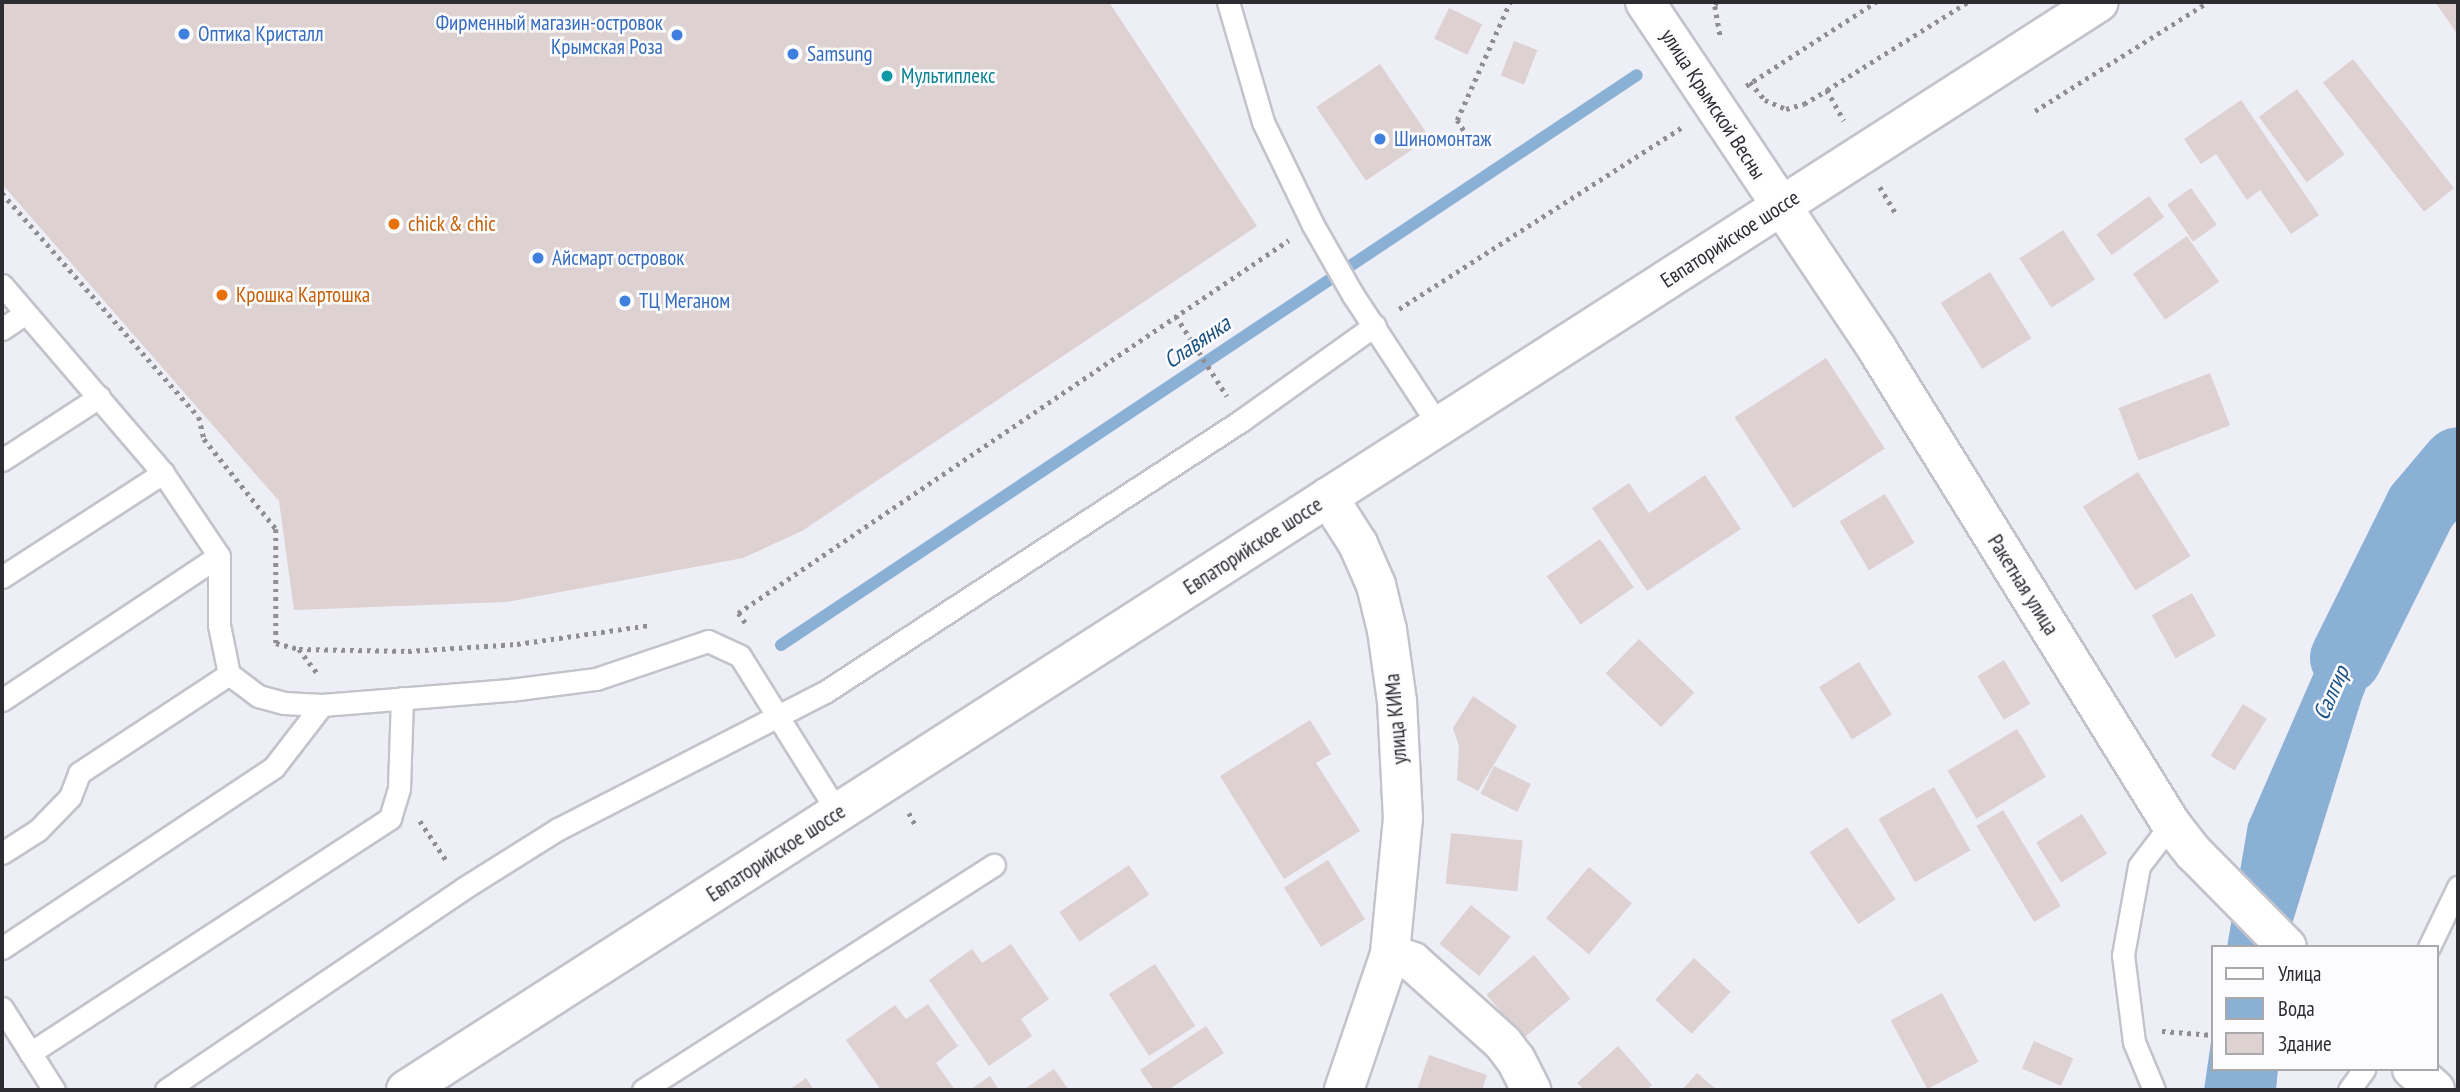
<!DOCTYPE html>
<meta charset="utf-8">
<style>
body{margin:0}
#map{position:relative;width:2460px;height:1092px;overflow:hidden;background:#eeeef7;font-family:"PT Sans Narrow",sans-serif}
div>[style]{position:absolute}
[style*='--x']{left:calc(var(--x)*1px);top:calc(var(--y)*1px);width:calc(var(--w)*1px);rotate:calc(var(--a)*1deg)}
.water>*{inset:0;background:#8ab0d5}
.stream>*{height:12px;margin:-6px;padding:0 6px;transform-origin:6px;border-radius:6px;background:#8ab0d5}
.river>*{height:72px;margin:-36px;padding:0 36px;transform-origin:36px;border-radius:36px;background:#8ab0d5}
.building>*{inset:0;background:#ddd1d1;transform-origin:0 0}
.path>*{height:4.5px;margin-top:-2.25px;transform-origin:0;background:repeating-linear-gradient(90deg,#8e8e94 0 3.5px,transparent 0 8.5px)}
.roads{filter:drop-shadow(2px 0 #c3c3cc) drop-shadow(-2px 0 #c3c3cc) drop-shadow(0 2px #c3c3cc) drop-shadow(0 -2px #c3c3cc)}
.service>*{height:21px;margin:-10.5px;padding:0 10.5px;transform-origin:10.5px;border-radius:10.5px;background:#fff}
.minor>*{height:38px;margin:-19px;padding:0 19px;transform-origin:19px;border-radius:19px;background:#fff}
.primary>*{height:38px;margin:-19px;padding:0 19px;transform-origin:19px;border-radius:19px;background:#fff}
.dots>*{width:19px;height:19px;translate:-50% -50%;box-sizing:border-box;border:4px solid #fcfcfe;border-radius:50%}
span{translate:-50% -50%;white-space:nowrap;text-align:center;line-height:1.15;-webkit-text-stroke:5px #fcfcfe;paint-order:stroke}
.shop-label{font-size:21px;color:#366cbe}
.right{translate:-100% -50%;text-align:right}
.left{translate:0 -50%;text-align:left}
.culture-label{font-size:21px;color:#0d838f}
.street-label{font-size:21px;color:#2d2d31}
.food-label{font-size:21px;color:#c56008}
.water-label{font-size:23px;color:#195080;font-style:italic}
.frame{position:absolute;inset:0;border:4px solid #2d2d31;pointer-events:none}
.legend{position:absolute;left:2211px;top:945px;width:228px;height:126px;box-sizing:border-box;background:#fcfcfe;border:2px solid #a9a9ac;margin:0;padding:9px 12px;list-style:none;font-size:21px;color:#2d2d31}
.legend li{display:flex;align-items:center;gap:14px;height:35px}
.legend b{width:35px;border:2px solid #a9a9ac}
</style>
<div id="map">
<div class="water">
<div style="clip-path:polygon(2373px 537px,2401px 597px,2361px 701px,2285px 947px,2227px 947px,2248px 824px)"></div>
<div style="clip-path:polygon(2213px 1028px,2213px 1069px,2278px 1069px,2276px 1090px,2204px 1090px)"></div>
</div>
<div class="stream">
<div style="--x:781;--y:645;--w:1028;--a:-33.66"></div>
</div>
<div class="river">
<div style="--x:2346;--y:658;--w:169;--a:-63.6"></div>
<div style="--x:2421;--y:507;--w:57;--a:-49.9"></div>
</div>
<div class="building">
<div style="clip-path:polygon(2px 2px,1109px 2px,1257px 226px,802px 531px,743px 558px,507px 602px,294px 610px,279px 501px,2px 184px)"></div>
<div style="clip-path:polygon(2435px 2px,2458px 2px,2458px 35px)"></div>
<div style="left:1449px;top:8px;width:37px;height:34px;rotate:26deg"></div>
<div style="left:1514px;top:41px;width:25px;height:37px;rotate:21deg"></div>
<div style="left:2353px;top:59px;width:164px;height:38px;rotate:52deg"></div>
<div style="left:1380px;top:64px;width:89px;height:77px;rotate:56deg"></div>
<div style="left:2297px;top:89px;width:81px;height:47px;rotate:54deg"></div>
<div style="clip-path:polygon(2241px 100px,2319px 215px,2291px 234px,2260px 190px,2247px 200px,2216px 154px,2201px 164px,2184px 139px)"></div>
<div style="left:2191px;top:188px;width:45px;height:29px;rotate:55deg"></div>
<div style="left:2149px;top:196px;width:26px;height:65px;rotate:54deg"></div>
<div style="left:2063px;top:230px;width:59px;height:52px;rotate:57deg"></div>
<div style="left:2187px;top:236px;width:56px;height:66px;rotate:55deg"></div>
<div style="left:1990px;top:272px;width:78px;height:58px;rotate:58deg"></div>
<div style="left:1826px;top:358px;width:108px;height:109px;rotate:57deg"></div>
<div style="left:2210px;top:373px;width:56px;height:98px;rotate:69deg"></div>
<div style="left:2138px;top:472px;width:99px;height:65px;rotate:58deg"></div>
<div style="clip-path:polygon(1705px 475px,1741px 529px,1647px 591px,1592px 508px,1629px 483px,1649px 513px)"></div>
<div style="left:1885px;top:494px;width:57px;height:53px;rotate:59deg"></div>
<div style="left:1600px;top:539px;width:59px;height:65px;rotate:55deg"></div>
<div style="left:2192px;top:593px;width:49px;height:46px;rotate:61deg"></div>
<div style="left:1639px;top:639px;width:77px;height:48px;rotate:44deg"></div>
<div style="left:2004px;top:660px;width:51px;height:31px;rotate:59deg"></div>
<div style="left:1859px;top:662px;width:62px;height:47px;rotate:58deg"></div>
<div style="clip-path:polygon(1473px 696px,1517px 726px,1478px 791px,1457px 780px,1459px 746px,1453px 728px)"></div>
<div style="left:2243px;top:704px;width:28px;height:61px;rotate:32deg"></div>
<div style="clip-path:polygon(1310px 720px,1331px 754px,1316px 763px,1360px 831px,1284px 879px,1220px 776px)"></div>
<div style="left:2017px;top:729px;width:56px;height:81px;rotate:59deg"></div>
<div style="left:1494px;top:766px;width:41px;height:31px;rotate:26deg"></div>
<div style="left:1934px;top:787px;width:73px;height:64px;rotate:60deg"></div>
<div style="left:2003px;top:810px;width:112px;height:31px;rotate:59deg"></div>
<div style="left:2082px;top:814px;width:47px;height:54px;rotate:58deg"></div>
<div style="left:1847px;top:827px;width:87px;height:45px;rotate:56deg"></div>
<div style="left:1451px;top:833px;width:72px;height:51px;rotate:6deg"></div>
<div style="left:1328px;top:860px;width:70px;height:52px;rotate:58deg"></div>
<div style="left:1129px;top:865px;width:36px;height:84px;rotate:56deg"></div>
<div style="left:1589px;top:867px;width:56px;height:67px;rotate:40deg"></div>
<div style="left:1471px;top:905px;width:51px;height:50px;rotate:39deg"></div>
<div style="clip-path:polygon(1011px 944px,1049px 999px,1021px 1019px,1032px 1036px,989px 1066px,929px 980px,972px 949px,982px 963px)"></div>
<div style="left:1534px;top:955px;width:57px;height:62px;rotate:50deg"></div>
<div style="left:1694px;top:958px;width:50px;height:57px;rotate:43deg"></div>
<div style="left:1155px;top:964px;width:74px;height:55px;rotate:57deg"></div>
<div style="left:1942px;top:993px;width:78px;height:58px;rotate:62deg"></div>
<div style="clip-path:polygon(928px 1004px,958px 1046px,936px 1063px,955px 1090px,881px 1090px,846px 1040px,895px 1005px,906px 1019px)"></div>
<div style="clip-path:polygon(1206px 1026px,1224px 1053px,1168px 1090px,1154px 1090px,1140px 1070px)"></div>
<div style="left:2034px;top:1041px;width:43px;height:30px;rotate:24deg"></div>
<div style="clip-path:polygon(1618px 1046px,1652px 1085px,1646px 1090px,1584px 1090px,1577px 1083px)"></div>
<div style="clip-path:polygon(1429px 1055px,1487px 1075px,1482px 1090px,1417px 1090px)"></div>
<div style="clip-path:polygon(1054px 1069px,1069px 1090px,1023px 1090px)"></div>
<div style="clip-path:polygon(1697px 1073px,1717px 1090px,1682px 1090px)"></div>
<div style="clip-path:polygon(990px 1076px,999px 1090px,970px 1090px)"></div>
<div style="clip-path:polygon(806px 1078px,814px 1090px,789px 1090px)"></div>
</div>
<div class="path">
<div style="--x:1717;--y:2;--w:4;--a:117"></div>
<div style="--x:1715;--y:6;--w:34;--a:80"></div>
<div style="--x:1750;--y:82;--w:23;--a:50"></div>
<div style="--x:1765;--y:100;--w:23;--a:23"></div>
<div style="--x:1786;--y:109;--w:19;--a:-16"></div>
<div style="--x:1804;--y:104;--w:27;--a:-31"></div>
<div style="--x:1827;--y:90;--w:35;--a:61"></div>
<div style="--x:1746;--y:86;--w:155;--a:-32.9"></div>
<div style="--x:1827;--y:90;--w:166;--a:-32"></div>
<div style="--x:2035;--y:111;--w:204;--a:-32.2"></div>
<div style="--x:1472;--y:145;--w:29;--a:-121"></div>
<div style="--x:1457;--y:120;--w:129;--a:-65.8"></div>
<div style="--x:1880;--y:187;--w:31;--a:59"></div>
<div style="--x:2;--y:193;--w:298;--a:48.7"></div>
<div style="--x:199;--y:417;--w:23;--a:77"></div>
<div style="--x:204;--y:439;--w:115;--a:51.3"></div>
<div style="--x:276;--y:529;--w:114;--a:90"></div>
<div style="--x:276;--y:643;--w:24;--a:15"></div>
<div style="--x:299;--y:649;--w:109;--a:1.1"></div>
<div style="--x:408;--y:651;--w:109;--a:-3.7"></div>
<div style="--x:517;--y:644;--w:134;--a:-8.1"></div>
<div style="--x:1399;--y:309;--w:337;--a:-32.7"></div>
<div style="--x:1176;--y:316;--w:95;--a:57.5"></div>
<div style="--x:745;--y:623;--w:12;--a:-125"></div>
<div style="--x:738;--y:613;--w:665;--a:-34.1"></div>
<div style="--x:299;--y:649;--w:30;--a:53"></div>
<div style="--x:909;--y:813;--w:15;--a:62"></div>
<div style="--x:420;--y:821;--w:50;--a:56.3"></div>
<div style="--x:2162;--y:1031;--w:51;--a:4.5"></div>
</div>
<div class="roads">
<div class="service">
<div style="--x:1228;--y:2;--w:125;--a:73.7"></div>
<div style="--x:1263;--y:122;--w:114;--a:64.1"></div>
<div style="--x:1313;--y:225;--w:81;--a:60.3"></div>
<div style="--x:1353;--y:295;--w:157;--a:56.7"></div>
<div style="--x:2;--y:285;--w:248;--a:49.4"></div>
<div style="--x:163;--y:473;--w:100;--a:56"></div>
<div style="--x:219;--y:556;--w:69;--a:90"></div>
<div style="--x:219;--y:625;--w:50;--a:78.5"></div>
<div style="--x:229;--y:674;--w:36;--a:37"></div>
<div style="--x:258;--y:696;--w:27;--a:15"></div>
<div style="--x:284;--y:703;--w:38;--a:3"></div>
<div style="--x:322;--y:705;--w:189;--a:-4.6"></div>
<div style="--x:510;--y:690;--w:87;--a:-7.3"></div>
<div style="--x:596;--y:679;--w:118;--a:-18.7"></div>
<div style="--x:708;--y:641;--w:35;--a:25"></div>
<div style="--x:740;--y:656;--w:185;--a:58"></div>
<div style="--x:2;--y:329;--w:27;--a:-34"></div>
<div style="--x:2;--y:460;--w:116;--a:-33"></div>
<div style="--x:2;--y:577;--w:192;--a:-32.9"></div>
<div style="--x:2;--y:700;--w:260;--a:-33.6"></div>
<div style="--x:2;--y:853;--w:43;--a:-32.6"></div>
<div style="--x:38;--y:830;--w:46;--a:-45.9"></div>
<div style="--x:70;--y:797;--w:26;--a:-69"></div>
<div style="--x:79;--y:773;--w:180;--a:-33.4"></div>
<div style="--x:2429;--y:947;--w:67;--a:-64.2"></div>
<div style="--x:2;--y:948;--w:327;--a:-33.6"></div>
<div style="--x:274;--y:767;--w:78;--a:-52.3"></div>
<div style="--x:2;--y:1008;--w:97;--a:57.6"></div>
<div style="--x:30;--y:1053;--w:430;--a:-33.1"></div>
<div style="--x:390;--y:818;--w:31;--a:-73"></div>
<div style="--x:399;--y:788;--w:90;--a:-88.1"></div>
<div style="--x:166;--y:1090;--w:360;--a:-34.1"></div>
<div style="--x:464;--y:888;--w:111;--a:-32.1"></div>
<div style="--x:558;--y:829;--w:300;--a:-27.2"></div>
<div style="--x:825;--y:692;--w:498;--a:-33.1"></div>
<div style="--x:1242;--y:420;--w:163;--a:-35.5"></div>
<div style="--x:643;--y:1090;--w:417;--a:-32.7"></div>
<div style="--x:2154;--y:1090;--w:52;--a:-112.6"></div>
<div style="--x:2134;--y:1042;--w:88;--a:-97.2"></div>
<div style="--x:2123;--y:955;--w:90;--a:-79.8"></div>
<div style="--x:2139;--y:866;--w:53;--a:-52.7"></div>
<div style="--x:2349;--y:1090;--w:26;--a:-54"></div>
</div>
<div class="minor">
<div style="--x:1645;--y:2;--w:417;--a:56.2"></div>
<div style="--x:1877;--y:349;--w:559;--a:58.24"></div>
<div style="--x:2171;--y:824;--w:37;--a:52"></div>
<div style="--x:2194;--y:853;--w:132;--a:45.3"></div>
<div style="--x:1390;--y:954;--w:24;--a:19"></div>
<div style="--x:1413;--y:962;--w:121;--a:42"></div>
<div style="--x:1503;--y:1043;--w:21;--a:53"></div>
<div style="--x:1516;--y:1060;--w:34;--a:63"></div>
<div style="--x:2412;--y:1069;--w:31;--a:42"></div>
</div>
<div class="primary">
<div style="--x:1328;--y:497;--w:56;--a:57.4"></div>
<div style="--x:1358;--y:544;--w:45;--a:66.3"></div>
<div style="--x:1376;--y:585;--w:46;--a:76.3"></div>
<div style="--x:1387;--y:630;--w:72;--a:82"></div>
<div style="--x:1397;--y:701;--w:117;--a:87.1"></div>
<div style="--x:1403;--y:818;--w:137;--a:95.5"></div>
<div style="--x:1390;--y:954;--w:144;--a:108.7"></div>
<div style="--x:406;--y:1090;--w:2012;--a:-32.73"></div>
</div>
</div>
<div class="dots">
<div style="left:184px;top:34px;background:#3f7fe0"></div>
<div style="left:677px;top:35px;background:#3f7fe0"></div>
<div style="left:793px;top:54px;background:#3f7fe0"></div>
<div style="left:887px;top:76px;background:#0f9aa8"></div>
<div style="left:1380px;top:139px;background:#3f7fe0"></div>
<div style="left:394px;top:224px;background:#e8710a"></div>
<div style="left:538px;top:258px;background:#3f7fe0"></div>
<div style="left:222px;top:295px;background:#e8710a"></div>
<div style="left:625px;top:301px;background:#3f7fe0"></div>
</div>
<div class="shop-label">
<span class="right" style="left:663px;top:35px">Фирменный магазин-островок<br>Крымская Роза</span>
<span class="left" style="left:198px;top:34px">Оптика Кристалл</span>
<span class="left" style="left:807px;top:54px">Samsung</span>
<span class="left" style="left:1394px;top:139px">Шиномонтаж</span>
<span class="left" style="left:552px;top:258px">Айсмарт островок</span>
<span class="left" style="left:639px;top:301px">ТЦ Меганом</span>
</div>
<div class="culture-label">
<span class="left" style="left:901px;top:76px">Мультиплекс</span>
</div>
<div class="street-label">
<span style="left:1713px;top:104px;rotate:57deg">улица Крымской Весны</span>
<span style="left:1730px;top:239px;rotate:-33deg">Евпаторийское шоссе</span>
<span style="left:1253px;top:546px;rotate:-33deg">Евпаторийское шоссе</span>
<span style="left:2023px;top:585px;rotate:58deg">Ракетная улица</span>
<span style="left:1396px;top:719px;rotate:-95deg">улица КИМа</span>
<span style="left:776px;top:853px;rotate:-33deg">Евпаторийское шоссе</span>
</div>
<div class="food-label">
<span class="left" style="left:408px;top:224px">chick &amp; chic</span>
<span class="left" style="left:236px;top:295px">Крошка Картошка</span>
</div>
<div class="water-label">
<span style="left:1197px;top:342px;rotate:-34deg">Славянка</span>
<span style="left:2331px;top:693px;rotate:-66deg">Салгир</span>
</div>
<div class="frame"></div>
<ul class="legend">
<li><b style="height:9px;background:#fff"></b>Улица</li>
<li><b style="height:19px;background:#8ab0d5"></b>Вода</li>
<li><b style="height:19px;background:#ddd1d1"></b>Здание</li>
</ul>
</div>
